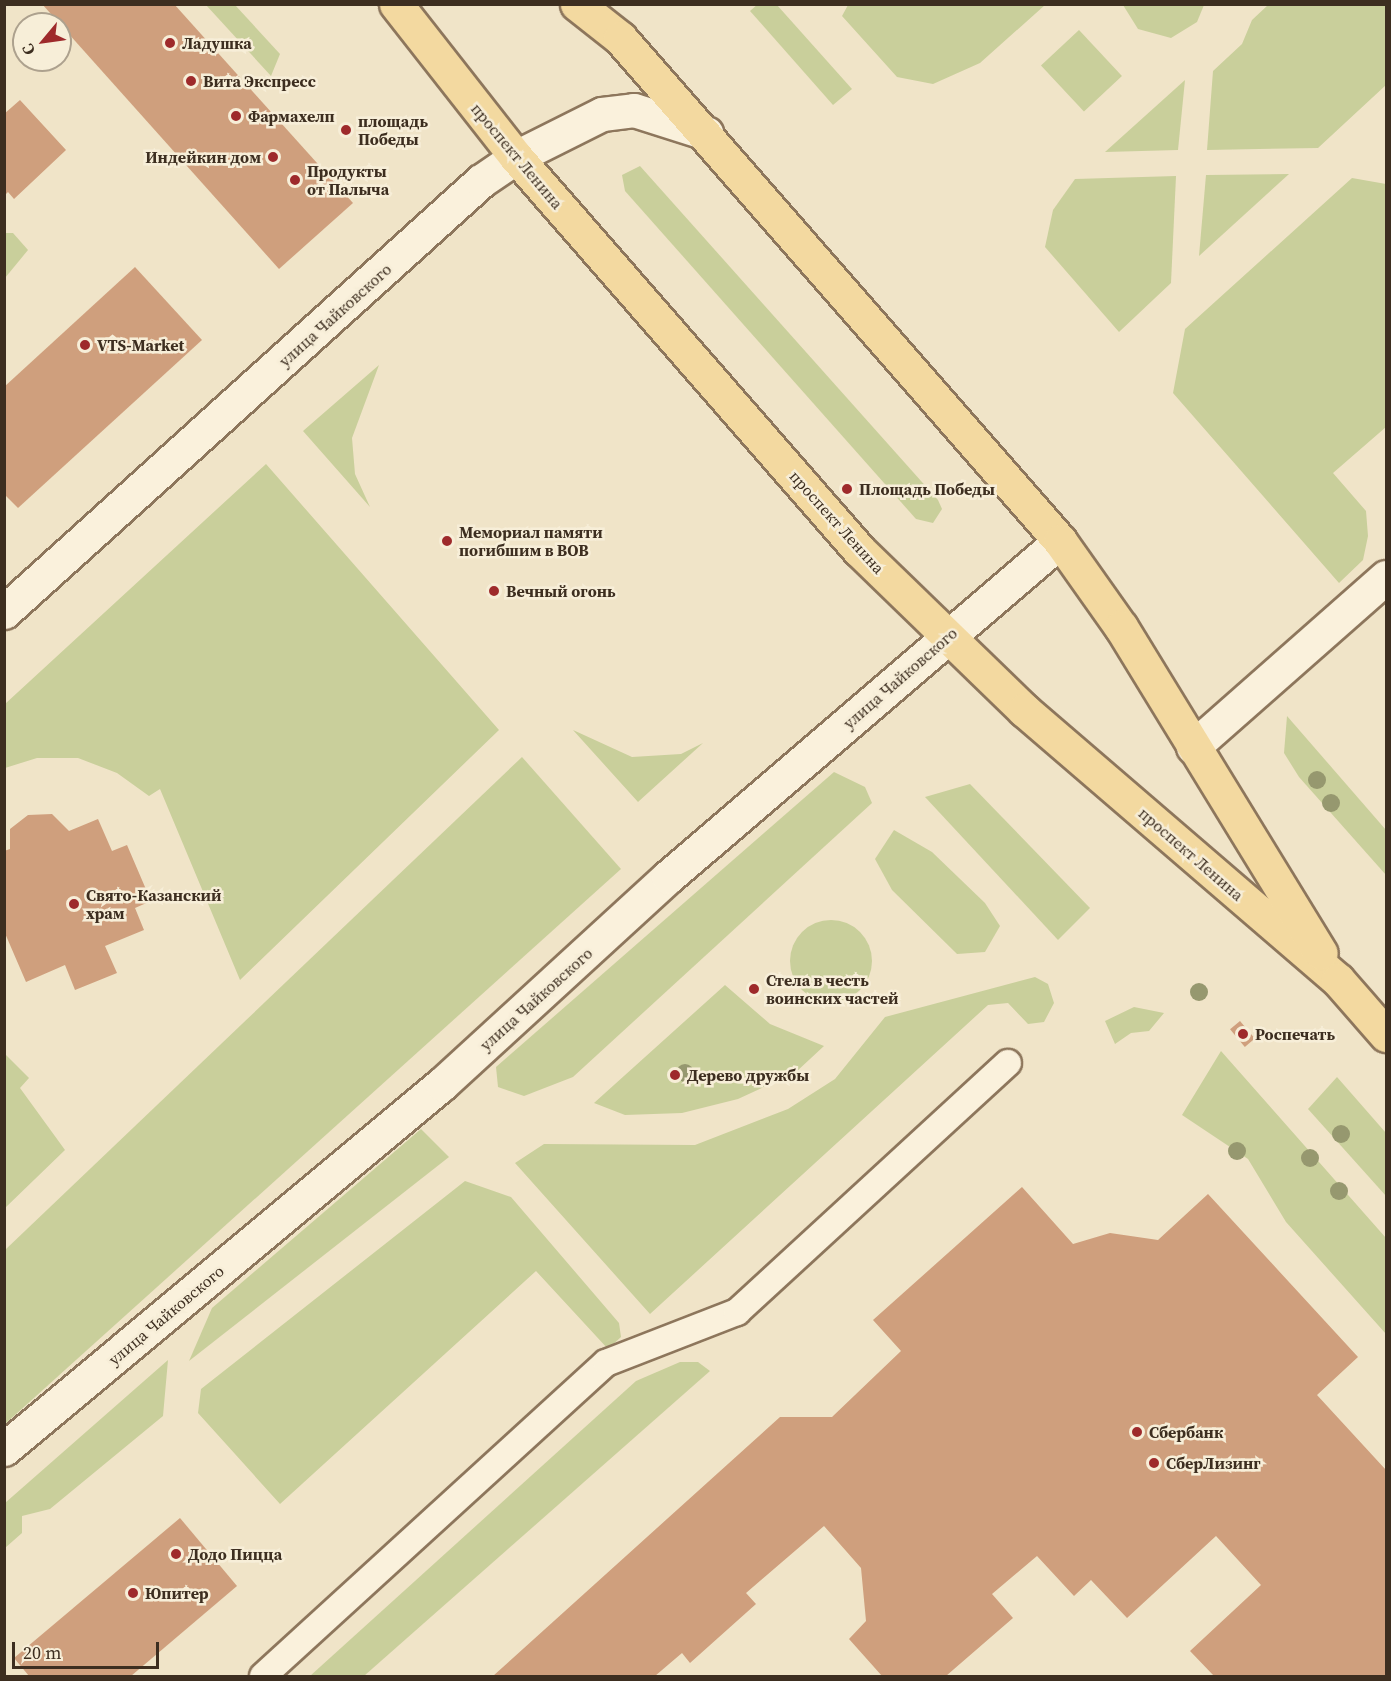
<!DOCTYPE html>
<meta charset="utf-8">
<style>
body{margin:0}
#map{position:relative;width:1391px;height:1681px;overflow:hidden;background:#f0e4c8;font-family:"Source Serif 4",serif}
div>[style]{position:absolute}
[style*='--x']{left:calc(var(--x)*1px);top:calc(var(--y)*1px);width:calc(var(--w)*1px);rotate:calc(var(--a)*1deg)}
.green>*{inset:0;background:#c9cf9b;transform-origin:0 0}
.round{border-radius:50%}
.building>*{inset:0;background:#cf9f7d;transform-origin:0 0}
.roads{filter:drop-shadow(2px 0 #8d765c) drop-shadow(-2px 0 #8d765c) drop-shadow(0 2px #8d765c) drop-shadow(0 -2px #8d765c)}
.service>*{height:26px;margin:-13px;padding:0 13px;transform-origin:13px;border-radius:13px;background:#faf1dc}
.minor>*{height:33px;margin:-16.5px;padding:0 16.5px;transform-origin:16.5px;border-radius:16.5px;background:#faf1dc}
.secondary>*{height:33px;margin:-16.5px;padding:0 16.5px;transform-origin:16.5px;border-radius:16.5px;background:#faf1dc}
.primary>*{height:33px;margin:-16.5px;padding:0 16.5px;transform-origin:16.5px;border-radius:16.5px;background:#f3d9a0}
.trees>*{width:18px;height:18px;margin:-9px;border-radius:50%;background:#96986f}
.dots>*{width:16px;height:16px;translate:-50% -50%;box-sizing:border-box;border:3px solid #f7eed8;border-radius:50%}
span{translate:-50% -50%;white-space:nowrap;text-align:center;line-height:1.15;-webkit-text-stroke:5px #f7eed8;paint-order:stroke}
.poi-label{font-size:16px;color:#3d2e20;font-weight:700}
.left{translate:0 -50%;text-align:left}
.right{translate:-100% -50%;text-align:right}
.street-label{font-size:16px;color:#3d2e20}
.frame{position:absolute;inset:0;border:6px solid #3d2e20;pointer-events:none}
.north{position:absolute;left:12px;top:12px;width:60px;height:60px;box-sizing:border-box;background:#f7eed8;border:2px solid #ada18e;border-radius:50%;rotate:241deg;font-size:16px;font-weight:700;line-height:24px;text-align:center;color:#3d2e20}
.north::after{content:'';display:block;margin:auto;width:21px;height:27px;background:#9e2a2b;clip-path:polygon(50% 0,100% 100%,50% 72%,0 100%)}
.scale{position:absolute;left:12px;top:1642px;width:147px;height:27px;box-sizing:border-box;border:3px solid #3d2e20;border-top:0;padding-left:8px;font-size:18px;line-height:21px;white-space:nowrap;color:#3d2e20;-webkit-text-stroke:4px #f7eed8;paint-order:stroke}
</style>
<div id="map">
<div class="green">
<div style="clip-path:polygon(758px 4px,777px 5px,852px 89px,833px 105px,750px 11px)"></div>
<div style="clip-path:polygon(206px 5px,235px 5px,280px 54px,271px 76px)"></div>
<div style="clip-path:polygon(848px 5px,848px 4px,1045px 5px,980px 63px,933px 84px,897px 77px,842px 16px)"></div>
<div style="clip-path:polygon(1123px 5px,1123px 4px,1204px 5px,1197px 22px,1171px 38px,1138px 29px)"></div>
<div style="clip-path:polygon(1268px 5px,1386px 5px,1386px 85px,1318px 148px,1207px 150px,1213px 71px,1242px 44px,1252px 20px)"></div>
<div style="left:1079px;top:30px;width:63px;height:52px;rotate:47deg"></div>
<div style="clip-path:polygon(1185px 80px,1178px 150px,1105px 152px)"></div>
<div style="clip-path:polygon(640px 166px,938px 500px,942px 509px,933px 523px,916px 519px,625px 191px,622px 175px)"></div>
<div style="clip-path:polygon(1289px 174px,1199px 256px,1206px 175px)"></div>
<div style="clip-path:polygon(1176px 176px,1171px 283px,1119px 332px,1045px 247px,1053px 210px,1075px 179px)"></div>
<div style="clip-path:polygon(1352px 178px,1386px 184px,1386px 427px,1333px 473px,1366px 511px,1368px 536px,1363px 560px,1339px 583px,1173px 393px,1185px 329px)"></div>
<div style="clip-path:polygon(5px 233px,13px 233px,28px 250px,5px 278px)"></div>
<div style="clip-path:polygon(379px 365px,352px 438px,355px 474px,370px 507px,303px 431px)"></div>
<div style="clip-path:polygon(266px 464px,499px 730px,240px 980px,160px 789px,149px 796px,117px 773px,78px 758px,37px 758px,5px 768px,5px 704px)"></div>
<div style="clip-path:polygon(1287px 716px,1386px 830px,1386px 875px,1299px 777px,1284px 753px)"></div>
<div style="clip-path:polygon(573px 730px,632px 757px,681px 754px,703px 743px,638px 802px)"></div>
<div style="clip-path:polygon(522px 757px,621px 869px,5px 1424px,5px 1250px)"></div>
<div style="clip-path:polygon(834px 772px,865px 787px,872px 803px,573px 1077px,524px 1096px,498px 1087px,496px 1067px)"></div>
<div style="clip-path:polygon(970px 784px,1090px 908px,1058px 940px,925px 797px)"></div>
<div style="clip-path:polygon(894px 830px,932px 852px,985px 903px,1000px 926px,985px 952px,957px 954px,892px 890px,875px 859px)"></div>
<div class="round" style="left:790px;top:920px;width:82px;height:82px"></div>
<div style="clip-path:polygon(1035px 977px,1048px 984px,1054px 1003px,1044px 1022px,1028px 1024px,1008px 1003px,988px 1005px,650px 1314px,515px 1163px,544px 1144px,695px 1145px,788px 1109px,835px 1079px,885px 1017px)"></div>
<div style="clip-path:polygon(725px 985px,770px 1024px,824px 1046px,796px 1072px,738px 1099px,682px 1113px,625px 1115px,594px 1103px)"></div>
<div style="clip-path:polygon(1134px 1007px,1164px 1013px,1149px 1031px,1131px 1033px,1115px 1044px,1105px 1021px)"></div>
<div style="clip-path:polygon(1221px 1051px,1386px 1238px,1386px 1334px,1286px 1222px,1248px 1159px,1182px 1115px)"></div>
<div style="clip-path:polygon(5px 1054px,29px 1078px,20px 1088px,65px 1150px,5px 1208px)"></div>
<div style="clip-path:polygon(1337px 1077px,1386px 1133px,1386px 1196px,1308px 1109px)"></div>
<div style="clip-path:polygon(421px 1129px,449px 1157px,189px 1361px,212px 1308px)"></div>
<div style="clip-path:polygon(465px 1181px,511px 1197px,619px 1323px,621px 1337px,608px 1349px,536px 1271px,280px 1504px,198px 1413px,201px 1389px)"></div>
<div style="clip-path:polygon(168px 1360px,163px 1416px,50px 1509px,22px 1516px,22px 1533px,5px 1548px,5px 1503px)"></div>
<div style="clip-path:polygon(680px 1362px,698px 1362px,710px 1371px,364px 1676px,310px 1676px,636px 1381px)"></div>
</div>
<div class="building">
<div style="clip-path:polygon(42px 4px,174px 4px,353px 203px,279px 269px)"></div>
<div style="clip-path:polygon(20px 100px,66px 150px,14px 199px,8px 192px,4px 196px,4px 114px)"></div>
<div style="clip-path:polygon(135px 267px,202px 340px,18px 508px,4px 494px,4px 387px)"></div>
<div style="clip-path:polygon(52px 814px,69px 831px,98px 819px,112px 851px,127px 845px,151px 901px,135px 908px,144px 930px,105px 946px,117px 973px,75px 990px,65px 965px,26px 982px,4px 931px,4px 851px,10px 849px,10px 829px,28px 815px)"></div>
<div style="left:1240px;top:1021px;width:23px;height:13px;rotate:50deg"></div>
<div style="clip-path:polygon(1022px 1187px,1073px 1244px,1110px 1233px,1158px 1240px,1208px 1194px,1358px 1357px,1317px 1395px,1386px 1470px,1386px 1676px,1214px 1676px,1190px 1651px,1261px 1585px,1216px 1536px,1127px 1618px,1091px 1580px,1074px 1596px,1037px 1556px,992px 1594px,1013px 1618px,946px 1676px,882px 1676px,849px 1639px,866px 1621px,861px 1568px,824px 1526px,746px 1593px,756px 1604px,690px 1663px,682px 1653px,655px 1676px,493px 1676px,780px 1417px,832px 1417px,901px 1351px,873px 1320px)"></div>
<div style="clip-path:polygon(180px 1518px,237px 1586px,131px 1676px,29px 1676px,14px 1658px)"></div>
</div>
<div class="roads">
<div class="service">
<div style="--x:263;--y:1676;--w:464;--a:-42.4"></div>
<div style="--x:606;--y:1363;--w:141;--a:-21.3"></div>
<div style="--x:737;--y:1312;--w:368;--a:-42.6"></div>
</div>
<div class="minor">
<div style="--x:1193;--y:747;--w:257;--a:-41.4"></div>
</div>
<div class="secondary">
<div style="--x:4;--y:612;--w:643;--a:-42.1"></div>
<div style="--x:481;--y:181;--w:42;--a:-34.4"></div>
<div style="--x:516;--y:157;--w:96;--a:-26.6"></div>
<div style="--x:602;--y:114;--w:32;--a:-7"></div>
<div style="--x:634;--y:110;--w:76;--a:17.7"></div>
<div style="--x:4;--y:1449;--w:570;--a:-39.81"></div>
<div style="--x:442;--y:1084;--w:306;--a:-42.5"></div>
<div style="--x:668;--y:877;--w:516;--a:-40.6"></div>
</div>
<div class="primary">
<div style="--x:396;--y:4;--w:194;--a:51.9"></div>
<div style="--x:516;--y:157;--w:522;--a:48.89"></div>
<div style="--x:859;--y:550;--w:230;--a:44.1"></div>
<div style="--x:1024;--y:710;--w:414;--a:40.7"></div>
<div style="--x:1338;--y:980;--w:73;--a:48.9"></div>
<div style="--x:577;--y:4;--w:55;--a:38.3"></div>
<div style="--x:620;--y:38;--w:668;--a:48.82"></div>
<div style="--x:1060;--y:541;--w:105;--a:54.7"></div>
<div style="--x:1121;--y:627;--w:382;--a:58.5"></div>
</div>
</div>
<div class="trees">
<div style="left:1317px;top:780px"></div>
<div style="left:1331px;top:803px"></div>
<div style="left:1199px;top:992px"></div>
<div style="left:685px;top:1073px"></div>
<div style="left:1341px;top:1134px"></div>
<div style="left:1237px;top:1151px"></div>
<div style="left:1310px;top:1158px"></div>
<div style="left:1339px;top:1191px"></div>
</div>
<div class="dots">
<div style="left:170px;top:43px;background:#9e2a2b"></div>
<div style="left:191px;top:81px;background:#9e2a2b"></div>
<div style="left:236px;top:116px;background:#9e2a2b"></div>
<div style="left:346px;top:130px;background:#9e2a2b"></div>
<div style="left:273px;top:157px;background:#9e2a2b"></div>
<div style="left:295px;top:180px;background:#9e2a2b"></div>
<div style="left:85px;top:345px;background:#9e2a2b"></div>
<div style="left:847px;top:489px;background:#9e2a2b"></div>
<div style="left:447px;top:541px;background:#9e2a2b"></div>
<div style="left:494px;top:591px;background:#9e2a2b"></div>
<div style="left:74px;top:904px;background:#9e2a2b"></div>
<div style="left:754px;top:989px;background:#9e2a2b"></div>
<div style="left:1243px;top:1034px;background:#9e2a2b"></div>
<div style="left:675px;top:1075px;background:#9e2a2b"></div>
<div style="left:1137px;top:1432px;background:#9e2a2b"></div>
<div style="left:1154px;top:1463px;background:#9e2a2b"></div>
<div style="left:176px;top:1554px;background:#9e2a2b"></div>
<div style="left:133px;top:1593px;background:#9e2a2b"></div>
</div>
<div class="poi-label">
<span class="left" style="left:182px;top:43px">Ладушка</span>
<span class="left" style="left:203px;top:81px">Вита Экспресс</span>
<span class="left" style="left:248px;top:116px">Фармахелп</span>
<span class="left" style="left:358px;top:130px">площадь<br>Победы</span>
<span class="right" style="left:261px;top:157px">Индейкин дом</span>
<span class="left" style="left:307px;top:180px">Продукты<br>от Палыча</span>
<span class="left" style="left:97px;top:345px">VTS-Market</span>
<span class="left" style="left:859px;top:489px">Площадь Победы</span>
<span class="left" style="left:459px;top:541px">Мемориал памяти<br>погибшим в ВОВ</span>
<span class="left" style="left:506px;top:591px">Вечный огонь</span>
<span class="left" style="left:86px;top:904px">Свято-Казанский<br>храм</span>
<span class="left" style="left:766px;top:989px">Стела в честь<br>воинских частей</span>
<span class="left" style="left:1255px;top:1034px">Роспечать</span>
<span class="left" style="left:687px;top:1075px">Дерево дружбы</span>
<span class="left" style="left:1149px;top:1432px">Сбербанк</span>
<span class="left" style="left:1166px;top:1463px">СберЛизинг</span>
<span class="left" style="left:188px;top:1554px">Додо Пицца</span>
<span class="left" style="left:145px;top:1593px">Юпитер</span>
</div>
<div class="street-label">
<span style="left:517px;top:156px;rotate:50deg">проспект Ленина</span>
<span style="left:335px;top:315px;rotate:-42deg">улица Чайковского</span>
<span style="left:837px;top:522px;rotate:48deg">проспект Ленина</span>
<span style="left:900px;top:678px;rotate:-41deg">улица Чайковского</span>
<span style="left:1191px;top:854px;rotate:41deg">проспект Ленина</span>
<span style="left:536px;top:999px;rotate:-42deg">улица Чайковского</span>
<span style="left:166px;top:1315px;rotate:-40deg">улица Чайковского</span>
</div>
<div class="frame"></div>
<div class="north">С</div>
<div class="scale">20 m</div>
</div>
